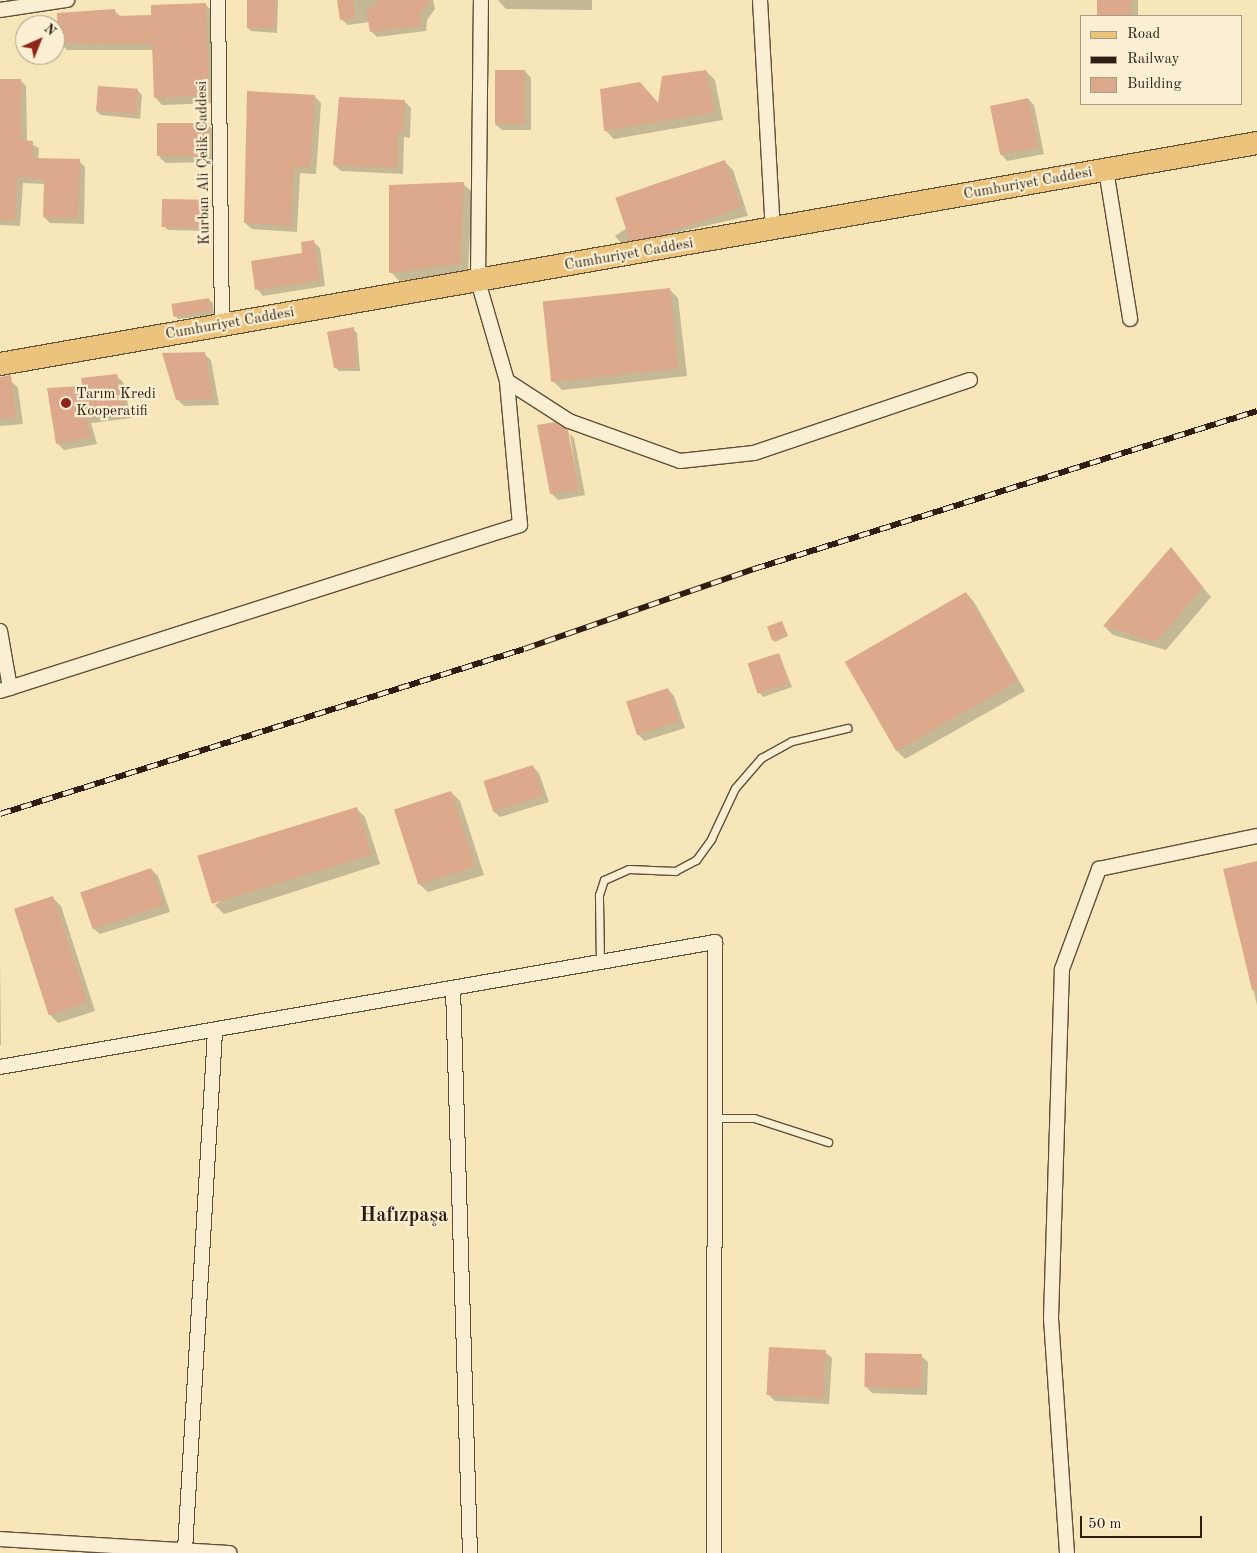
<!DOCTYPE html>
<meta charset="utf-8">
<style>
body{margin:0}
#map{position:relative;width:1257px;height:1553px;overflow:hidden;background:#f7e6ba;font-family:"Old Standard TT",serif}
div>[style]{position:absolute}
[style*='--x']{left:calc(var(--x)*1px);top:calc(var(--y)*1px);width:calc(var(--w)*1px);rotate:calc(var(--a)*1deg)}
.shadow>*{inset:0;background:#0003;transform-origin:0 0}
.building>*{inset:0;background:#dda98c;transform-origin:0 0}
.roads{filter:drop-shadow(1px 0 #604f3a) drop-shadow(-1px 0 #604f3a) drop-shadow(0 1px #604f3a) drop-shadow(0 -1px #604f3a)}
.service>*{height:7px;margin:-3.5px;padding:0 3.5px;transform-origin:3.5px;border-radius:3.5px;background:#faefd2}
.minor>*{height:14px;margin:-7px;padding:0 7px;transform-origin:7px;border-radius:7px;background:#faefd2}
.primary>*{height:22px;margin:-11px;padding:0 11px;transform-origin:11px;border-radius:11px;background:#ecc37d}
.rail>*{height:5.5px;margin-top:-2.75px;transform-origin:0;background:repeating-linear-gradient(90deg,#faefd2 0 11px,#2e1d10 0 22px);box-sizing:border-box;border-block:1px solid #2e1d10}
.dots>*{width:14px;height:14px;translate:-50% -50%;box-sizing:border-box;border:2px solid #faefd2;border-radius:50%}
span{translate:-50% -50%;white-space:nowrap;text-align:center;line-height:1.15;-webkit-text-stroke:4.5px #faefd2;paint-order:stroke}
.street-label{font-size:15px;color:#2e1d10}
.poi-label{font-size:15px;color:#2e1d10}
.left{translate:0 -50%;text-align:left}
.district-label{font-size:20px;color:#2e1d10;font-weight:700}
.legend{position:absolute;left:1080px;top:15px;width:162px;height:90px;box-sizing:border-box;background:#faefd2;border:1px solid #a89b84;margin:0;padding:6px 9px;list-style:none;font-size:15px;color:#2e1d10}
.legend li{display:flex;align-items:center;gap:10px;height:25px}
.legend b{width:25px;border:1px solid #a89b84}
.north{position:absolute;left:15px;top:15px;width:50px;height:50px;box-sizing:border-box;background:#faefd2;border:1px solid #a89b84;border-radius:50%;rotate:44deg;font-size:14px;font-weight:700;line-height:20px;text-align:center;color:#2e1d10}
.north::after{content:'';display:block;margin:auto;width:18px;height:22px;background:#8f2418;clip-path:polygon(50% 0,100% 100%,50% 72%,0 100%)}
.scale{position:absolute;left:1080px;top:1516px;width:122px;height:22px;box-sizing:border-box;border:2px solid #2e1d10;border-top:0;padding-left:6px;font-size:15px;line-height:18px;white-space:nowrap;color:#2e1d10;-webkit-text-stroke:4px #faefd2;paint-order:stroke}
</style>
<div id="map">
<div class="shadow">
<div style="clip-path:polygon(248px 0,278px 0,277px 33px,251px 31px,247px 27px)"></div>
<div style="clip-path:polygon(338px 0,433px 0,435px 9px,427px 20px,426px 31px,377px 37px,371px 31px,369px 22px,348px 25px,342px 20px)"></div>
<div style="clip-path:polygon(498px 0,592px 0,592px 10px,506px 9px)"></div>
<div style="left:1098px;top:0;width:40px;height:16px"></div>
<div style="clip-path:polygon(206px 5px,213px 12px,216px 103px,162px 105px,155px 97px,153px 50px,67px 50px,59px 42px,114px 10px,121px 17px,152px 17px)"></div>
<div style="clip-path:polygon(525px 71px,531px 78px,531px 130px,502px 130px,495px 124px)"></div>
<div style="clip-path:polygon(706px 71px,715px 80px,723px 120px,614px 139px,605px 130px,640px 83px,659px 104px)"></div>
<div style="clip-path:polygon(0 80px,20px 80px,26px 86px,27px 142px,39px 148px,38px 160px,79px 161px,85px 167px,84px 224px,50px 223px,44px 217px,45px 184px,23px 183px,20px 226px,0 225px)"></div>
<div style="clip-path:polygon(99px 87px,138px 91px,142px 95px,140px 119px,101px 115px,96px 111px)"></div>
<div style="clip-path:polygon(314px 96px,321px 103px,316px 174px,300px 173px,297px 232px,252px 229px,245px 223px)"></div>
<div style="clip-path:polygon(1028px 99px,1034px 105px,1044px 154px,1007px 161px,1001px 154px)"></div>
<div style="clip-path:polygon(404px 101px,411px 108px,410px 138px,404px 137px,403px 174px,341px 171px,334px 165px)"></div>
<div style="clip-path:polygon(208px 125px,215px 131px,215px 162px,166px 163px,159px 157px)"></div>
<div style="clip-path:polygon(724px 161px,733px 170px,748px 216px,623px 245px,615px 236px)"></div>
<div style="clip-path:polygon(463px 184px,472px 192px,468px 272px,399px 281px,391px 272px)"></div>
<div style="clip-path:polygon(204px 201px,208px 205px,207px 231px,168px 230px,164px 226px)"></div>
<div style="clip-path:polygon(313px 242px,320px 248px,325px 286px,263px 296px,257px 289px,304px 254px)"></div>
<div style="clip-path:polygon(669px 289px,678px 298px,687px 376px,562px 390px,553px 381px)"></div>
<div style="clip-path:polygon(208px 299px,213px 303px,214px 315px,178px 319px,174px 315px)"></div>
<div style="clip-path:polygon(353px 329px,357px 333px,360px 371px,339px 371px,335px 367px)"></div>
<div style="clip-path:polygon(204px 354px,211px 360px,219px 405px,184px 406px,177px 399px)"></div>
<div style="clip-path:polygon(116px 376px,123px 382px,131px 418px,91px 423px,97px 444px,64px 450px,57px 443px,83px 387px)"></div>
<div style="clip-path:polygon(10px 380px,18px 388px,23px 424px,0 426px,0 381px)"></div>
<div style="clip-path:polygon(567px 432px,579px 495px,570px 434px,574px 438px,585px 495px,558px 500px,551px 493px)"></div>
<div style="clip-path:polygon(1171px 549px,1211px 597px,1166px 650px,1113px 635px,1104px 626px)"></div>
<div style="clip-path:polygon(966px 593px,974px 602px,1025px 691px,905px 759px,896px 750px)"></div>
<div style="clip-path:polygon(782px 622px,788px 636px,775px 642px,773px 640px)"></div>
<div style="clip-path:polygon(779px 654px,792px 687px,763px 697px,759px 692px)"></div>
<div style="clip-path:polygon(668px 689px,674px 696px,685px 728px,644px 741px,638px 734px)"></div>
<div style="clip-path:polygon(533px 767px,539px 773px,549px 802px,500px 817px,493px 811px,484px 782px)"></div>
<div style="clip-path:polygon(451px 792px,460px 801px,484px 875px,428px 892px,419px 884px)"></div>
<div style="clip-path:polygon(356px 808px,365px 817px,380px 864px,224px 914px,215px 905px)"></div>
<div style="clip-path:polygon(1257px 862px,1257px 1005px,1224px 870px)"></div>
<div style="clip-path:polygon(151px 869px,158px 876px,170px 912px,100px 934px,93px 928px)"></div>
<div style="clip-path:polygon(52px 897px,61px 906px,95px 1011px,58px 1023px,50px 1015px)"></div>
<div style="clip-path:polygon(0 961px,1px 1045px,0 1045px)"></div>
<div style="clip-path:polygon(825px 1352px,832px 1358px,829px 1404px,775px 1401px,768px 1394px)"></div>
<div style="clip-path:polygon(921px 1356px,928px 1362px,927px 1395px,872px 1393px,866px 1387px)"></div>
</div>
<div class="building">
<div style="left:247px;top:0;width:28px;height:28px"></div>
<div style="clip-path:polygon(337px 0,353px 0,355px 18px,340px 20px)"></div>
<div style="clip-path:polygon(377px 0,431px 0,421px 13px,421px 26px,370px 32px,366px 8px,375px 6px)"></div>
<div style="left:1097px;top:0;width:34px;height:16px"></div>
<div style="clip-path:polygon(206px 3px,209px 96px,154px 98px,152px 44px,58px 43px,57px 13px,115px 9px,115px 16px,151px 15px,151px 5px)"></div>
<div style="left:495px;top:70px;width:30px;height:54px"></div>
<div style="clip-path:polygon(706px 70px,715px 112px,604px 131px,600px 89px,640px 82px,658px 103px,662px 76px)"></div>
<div style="clip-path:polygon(0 79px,21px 79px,21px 140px,33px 141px,33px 158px,80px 159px,78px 218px,43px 217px,44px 179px,17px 177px,15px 220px,0 220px)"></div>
<div style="left:98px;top:86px;width:40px;height:25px;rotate:4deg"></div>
<div style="clip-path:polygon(247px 91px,315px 95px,310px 168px,294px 167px,291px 226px,244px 223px)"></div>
<div style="clip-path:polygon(339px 97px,405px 100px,404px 132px,398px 131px,397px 168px,333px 165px)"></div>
<div style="left:1028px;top:98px;width:50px;height:39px;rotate:78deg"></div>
<div style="left:209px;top:123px;width:33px;height:52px;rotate:90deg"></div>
<div style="left:725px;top:160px;width:50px;height:116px;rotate:71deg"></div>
<div style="clip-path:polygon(464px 182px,460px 264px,389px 273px,389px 185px)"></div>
<div style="left:162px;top:199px;width:42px;height:28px;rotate:1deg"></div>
<div style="clip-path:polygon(314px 240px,320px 280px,255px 290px,251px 261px,302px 253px,301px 242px)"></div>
<div style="left:670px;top:288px;width:81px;height:128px;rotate:84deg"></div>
<div style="left:209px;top:298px;width:13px;height:38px;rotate:81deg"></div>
<div style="clip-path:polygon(354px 327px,356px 368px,334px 368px,327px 332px)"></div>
<div style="clip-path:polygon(205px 352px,213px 399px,176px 400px,162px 353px)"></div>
<div style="clip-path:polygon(117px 374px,125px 412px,86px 417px,91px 437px,56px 444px,47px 388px,82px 386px,81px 378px)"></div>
<div style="clip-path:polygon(11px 375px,16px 417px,0 418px,0 377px)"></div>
<div style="clip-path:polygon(555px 422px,568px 430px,579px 489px,550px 494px,537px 425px)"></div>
<div style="clip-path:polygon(1171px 547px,1203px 587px,1156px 642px,1103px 626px)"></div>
<div style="left:966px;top:592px;width:103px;height:140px;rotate:60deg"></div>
<div style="left:782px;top:621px;width:15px;height:16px;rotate:70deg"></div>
<div style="left:779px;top:653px;width:32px;height:33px;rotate:72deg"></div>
<div style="left:668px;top:688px;width:35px;height:44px;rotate:72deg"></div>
<div style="left:533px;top:765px;width:32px;height:52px;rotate:72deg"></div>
<div style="left:451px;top:791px;width:79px;height:60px;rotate:72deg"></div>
<div style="left:357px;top:807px;width:50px;height:167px;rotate:73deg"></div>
<div style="clip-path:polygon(1257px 861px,1257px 989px,1252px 990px,1223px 869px)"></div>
<div style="left:151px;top:868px;width:39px;height:75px;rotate:71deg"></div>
<div style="left:53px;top:896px;width:112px;height:41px;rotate:72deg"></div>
<div style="left:769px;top:1347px;width:57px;height:48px;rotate:3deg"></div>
<div style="left:865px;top:1353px;width:57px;height:34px;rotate:1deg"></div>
</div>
<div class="roads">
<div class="service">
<div style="--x:600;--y:962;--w:67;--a:-90.9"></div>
<div style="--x:599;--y:895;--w:16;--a:-72"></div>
<div style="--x:604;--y:880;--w:27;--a:-24"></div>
<div style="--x:629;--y:869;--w:46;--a:2.5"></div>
<div style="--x:675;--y:871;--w:24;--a:-28"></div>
<div style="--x:696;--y:860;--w:26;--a:-54"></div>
<div style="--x:711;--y:839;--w:56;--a:-64.8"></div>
<div style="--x:735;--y:788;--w:40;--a:-49"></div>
<div style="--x:761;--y:758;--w:35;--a:-29"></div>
<div style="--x:792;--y:741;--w:57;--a:-13.3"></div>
<div style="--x:715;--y:1118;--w:39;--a:0"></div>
<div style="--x:754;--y:1118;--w:78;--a:18"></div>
</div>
<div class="minor">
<div style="--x:218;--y:0;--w:326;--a:89.3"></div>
<div style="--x:760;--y:0;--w:230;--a:86.8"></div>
<div style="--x:0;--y:10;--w:68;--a:-8.5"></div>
<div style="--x:1106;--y:170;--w:151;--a:80.8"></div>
<div style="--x:507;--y:381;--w:74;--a:32.8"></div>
<div style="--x:569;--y:421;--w:118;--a:19.8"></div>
<div style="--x:680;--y:461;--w:74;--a:-6.2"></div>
<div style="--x:754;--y:453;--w:228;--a:-18.7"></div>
<div style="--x:0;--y:631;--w:58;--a:80"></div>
<div style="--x:0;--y:691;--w:546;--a:-17.7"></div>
<div style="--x:520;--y:525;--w:145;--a:-95.2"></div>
<div style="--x:507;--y:381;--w:104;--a:-106.2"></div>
<div style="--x:478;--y:281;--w:281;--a:-89.4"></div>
<div style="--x:453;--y:988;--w:565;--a:88.28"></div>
<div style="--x:0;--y:1067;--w:726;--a:-9.92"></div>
<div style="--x:715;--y:942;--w:611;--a:90.09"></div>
<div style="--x:0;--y:1539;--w:230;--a:3.5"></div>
<div style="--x:185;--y:1550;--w:520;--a:-86.69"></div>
<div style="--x:1067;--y:1553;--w:236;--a:-93.9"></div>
<div style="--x:1051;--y:1318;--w:349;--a:-88.2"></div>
<div style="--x:1062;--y:969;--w:107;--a:-69.7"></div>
<div style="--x:1099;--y:869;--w:161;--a:-11.8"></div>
</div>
<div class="primary">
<div style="--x:0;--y:364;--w:1276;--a:-9.97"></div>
</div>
</div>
<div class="rail">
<div style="--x:0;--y:814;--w:549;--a:-17.48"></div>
<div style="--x:524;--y:649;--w:244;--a:-19.2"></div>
<div style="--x:754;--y:569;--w:527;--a:-17.44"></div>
</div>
<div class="dots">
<div style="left:66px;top:403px;background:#8f2418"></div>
</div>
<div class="street-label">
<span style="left:204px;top:163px;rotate:-91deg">Kurban Ali Çelik Caddesi</span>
<span style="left:1028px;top:184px;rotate:-10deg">Cumhuriyet Caddesi</span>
<span style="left:629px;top:255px;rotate:-10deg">Cumhuriyet Caddesi</span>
<span style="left:230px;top:324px;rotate:-10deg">Cumhuriyet Caddesi</span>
</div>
<div class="poi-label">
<span class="left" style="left:76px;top:403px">Tarım Kredi<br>Kooperatifi</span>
</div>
<div class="district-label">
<span style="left:404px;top:1216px">Hafızpaşa</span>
</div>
<ul class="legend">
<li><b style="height:6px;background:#ecc37d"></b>Road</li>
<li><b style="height:6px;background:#2e1d10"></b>Railway</li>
<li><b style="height:14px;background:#dda98c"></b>Building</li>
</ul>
<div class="north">N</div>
<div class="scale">50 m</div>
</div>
